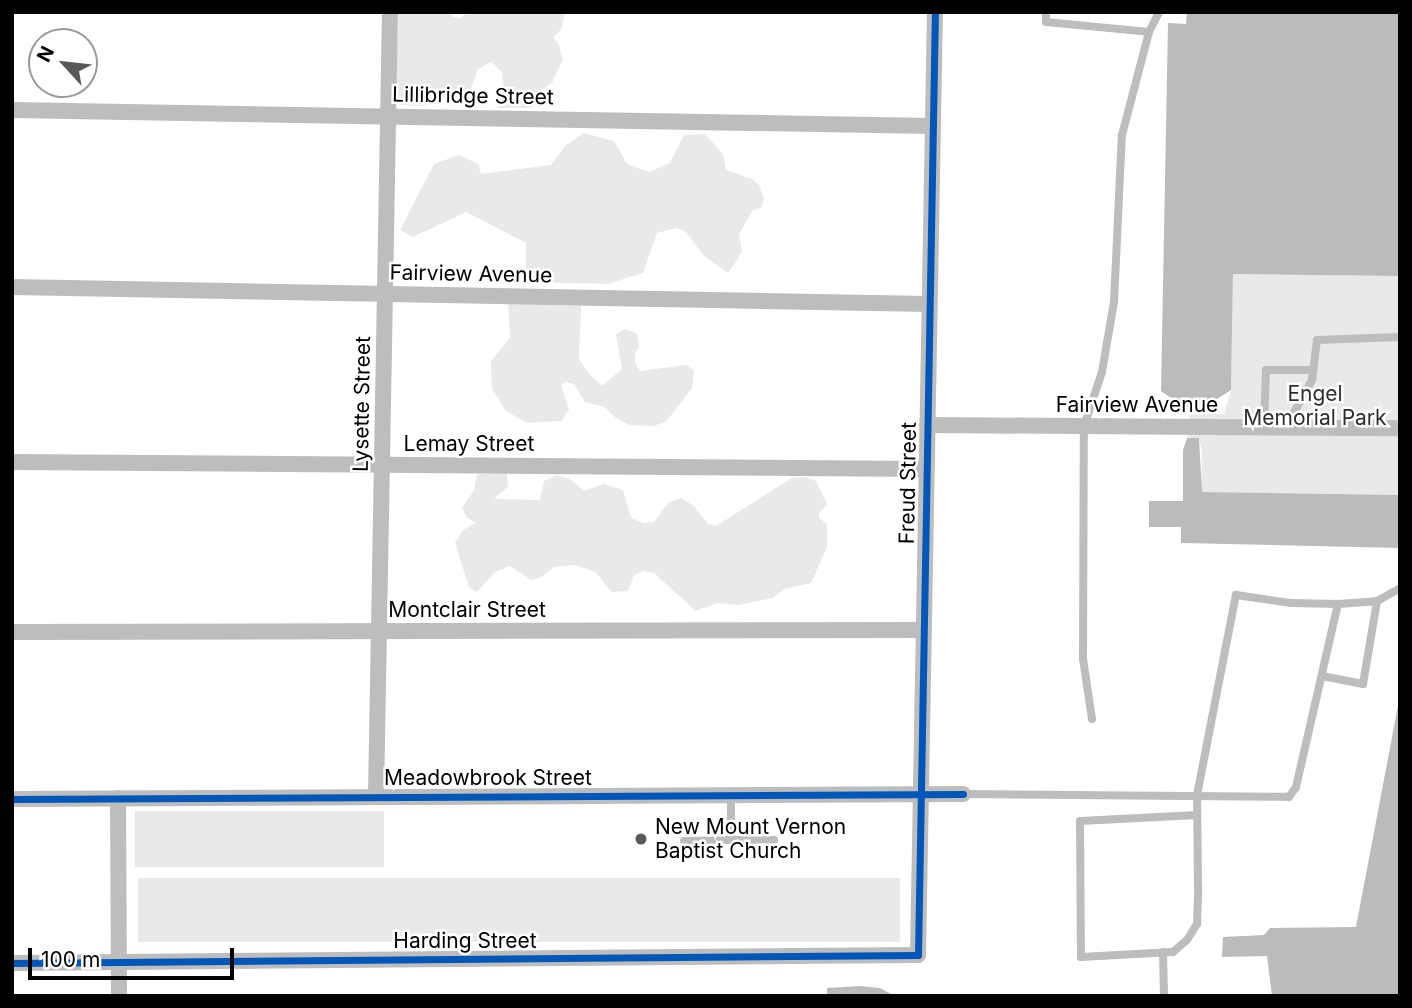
<!DOCTYPE html>
<style>
body{margin:0}
#map{position:relative;width:1412px;height:1008px;overflow:hidden;background:#fff;font-family:Inter,sans-serif}
div>[style]{position:absolute}
[style*='--x']{left:calc(var(--x)*1px);top:calc(var(--y)*1px);width:calc(var(--w)*1px);rotate:calc(var(--a)*1deg)}
.green>*{inset:0;background:#e9e9e9;transform-origin:0 0}
.water>*{inset:0;background:#bbb}
.lane>*{height:8px;margin:-4px;padding:0 4px;transform-origin:4px;border-radius:4px;background:#bdbdbd}
.street>*{height:16px;margin:-8px;padding:0 8px;transform-origin:8px;border-radius:8px;background:#bdbdbd}
.cycleway>*{height:7px;margin:-3.5px;padding:0 3.5px;transform-origin:3.5px;border-radius:3.5px;background:#0057b8}
.dots>*{width:19px;height:19px;translate:-50% -50%;box-sizing:border-box;border:4px solid #fff;border-radius:50%}
span{translate:-50% -50%;white-space:nowrap;text-align:center;line-height:1.15;-webkit-text-stroke:5px #fff;paint-order:stroke}
.street-label{font-size:21px;color:#000}
.park-label{font-size:21px;color:#2e2e2e}
.poi-label{font-size:21px;color:#000}
.left{translate:0 -50%;text-align:left}
.frame{position:absolute;inset:0;border:14px solid #000;pointer-events:none}
.north{position:absolute;left:28px;top:28px;width:70px;height:70px;box-sizing:border-box;background:#fff;border:2px solid #999;border-radius:50%;rotate:297deg;font-size:19px;font-weight:700;line-height:28px;text-align:center;color:#000}
.north::after{content:'';display:block;margin:auto;width:24px;height:32px;background:#595959;clip-path:polygon(50% 0,100% 100%,50% 72%,0 100%)}
.scale{position:absolute;left:28px;top:948px;width:206px;height:32px;box-sizing:border-box;border:4px solid #000;border-top:0;padding-left:9px;font-size:21px;line-height:24px;white-space:nowrap;color:#000;-webkit-text-stroke:5px #fff;paint-order:stroke}
</style>
<div id="map">
<div class="green">
<div style="clip-path:polygon(398px 12px,448px 12px,454px 17px,461px 18px,468px 12px,565px 12px,561px 29px,553px 38px,558px 42px,563px 59px,552px 83px,537px 92px,532px 108px,497px 108px,503px 89px,502px 72px,491px 62px,478px 69px,471px 88px,424px 106px,400px 105px,396px 101px)"></div>
<div style="clip-path:polygon(584px 133px,614px 141px,627px 164px,649px 172px,670px 163px,684px 135px,705px 134px,723px 154px,726px 170px,752px 179px,759px 185px,764px 199px,761px 208px,753px 210px,739px 234px,742px 252px,728px 273px,704px 256px,686px 232px,677px 228px,657px 233px,643px 273px,607px 284px,526px 282px,526px 243px,466px 212px,413px 237px,400px 230px,434px 164px,459px 155px,478px 164px,481px 174px,551px 165px,565px 146px)"></div>
<div style="clip-path:polygon(1233px 274px,1400px 276px,1400px 495px,1201px 492px,1202px 451px,1199px 438px,1187px 438px,1189px 414px,1224px 414px,1231px 391px)"></div>
<div style="clip-path:polygon(508px 304px,581px 306px,579px 359px,590px 375px,602px 386px,622px 369px,616px 334px,625px 329px,637px 334px,639px 347px,635px 353px,635px 363px,640px 371px,686px 365px,694px 370px,692px 388px,666px 422px,653px 426px,630px 425px,616px 418px,604px 407px,585px 402px,574px 384px,565px 382px,561px 385px,569px 409px,562px 421px,527px 423px,506px 411px,492px 389px,491px 361px,510px 338px)"></div>
<div style="clip-path:polygon(477px 474px,507px 474px,508px 487px,494px 499px,540px 500px,544px 481px,557px 475px,570px 479px,584px 491px,604px 484px,623px 490px,631px 518px,644px 523px,654px 522px,668px 503px,681px 498px,694px 506px,708px 524px,716px 526px,792px 478px,805px 477px,816px 481px,827px 504px,819px 513px,819px 518px,827px 524px,827px 547px,811px 583px,784px 589px,773px 598px,738px 605px,717px 603px,696px 611px,654px 573px,644px 571px,634px 575px,628px 591px,611px 592px,596px 572px,575px 565px,554px 567px,542px 577px,531px 580px,510px 566px,495px 572px,477px 592px,469px 587px,455px 543px,463px 530px,476px 523px,467px 518px,462px 508px,474px 490px)"></div>
<div style="left:384px;top:811px;width:56px;height:249px;rotate:90deg"></div>
<div style="left:900px;top:878px;width:64px;height:762px;rotate:90deg"></div>
</div>
<div class="water">
<div style="clip-path:polygon(1187px 12px,1400px 12px,1400px 276px,1233px 274px,1231px 390px,1200px 410px,1188px 410px,1161px 391px,1168px 23px,1186px 24px)"></div>
<div style="clip-path:polygon(1187px 438px,1199px 438px,1202px 492px,1400px 495px,1400px 548px,1181px 543px,1181px 527px,1149px 527px,1149px 501px,1183px 501px,1183px 450px)"></div>
<div style="clip-path:polygon(1400px 695px,1400px 996px,1272px 996px,1267px 956px,1222px 957px,1223px 937px,1264px 935px,1270px 928px,1356px 927px)"></div>
<div style="clip-path:polygon(860px 986px,880px 988px,895px 996px,827px 996px,827px 988px)"></div>
</div>
<div class="lane">
<div style="--x:1046;--y:12;--w:10;--a:90"></div>
<div style="--x:1046;--y:22;--w:103;--a:5.5"></div>
<div style="--x:1264;--y:427;--w:57;--a:-88"></div>
<div style="--x:1266;--y:370;--w:47;--a:0"></div>
<div style="--x:1286;--y:427;--w:54;--a:-61"></div>
<div style="--x:1312;--y:380;--w:40;--a:-82.9"></div>
<div style="--x:1317;--y:340;--w:83;--a:-2.1"></div>
<div style="--x:1322;--y:676;--w:42;--a:11"></div>
<div style="--x:1363;--y:684;--w:84;--a:-80.4"></div>
<div style="--x:1092;--y:719;--w:61;--a:-98.5"></div>
<div style="--x:1083;--y:659;--w:233;--a:-89.8"></div>
<div style="--x:1084;--y:426;--w:57;--a:-71.6"></div>
<div style="--x:1102;--y:372;--w:71;--a:-80.3"></div>
<div style="--x:1114;--y:302;--w:167;--a:-87.3"></div>
<div style="--x:1122;--y:135;--w:106;--a:-75.3"></div>
<div style="--x:1149;--y:32;--w:22;--a:-63"></div>
<div style="--x:963;--y:794;--w:326;--a:0.5"></div>
<div style="--x:1289;--y:797;--w:12;--a:-55"></div>
<div style="--x:1296;--y:787;--w:188;--a:-77.1"></div>
<div style="--x:1338;--y:604;--w:39;--a:-4"></div>
<div style="--x:1377;--y:601;--w:26;--a:-29"></div>
<div style="--x:1197;--y:815;--w:117;--a:177.1"></div>
<div style="--x:1080;--y:821;--w:136;--a:89.6"></div>
<div style="--x:1081;--y:957;--w:92;--a:-3.1"></div>
<div style="--x:1173;--y:952;--w:18;--a:-41"></div>
<div style="--x:1187;--y:940;--w:19;--a:-58"></div>
<div style="--x:1197;--y:924;--w:37;--a:-88"></div>
<div style="--x:1198;--y:887;--w:92;--a:-90.6"></div>
<div style="--x:1197;--y:795;--w:204;--a:-79"></div>
<div style="--x:1236;--y:595;--w:56;--a:8.3"></div>
<div style="--x:1291;--y:603;--w:47;--a:1.2"></div>
<div style="--x:731;--y:840;--w:43;--a:0"></div>
<div style="--x:684;--y:841;--w:47;--a:-1.2"></div>
<div style="--x:731;--y:840;--w:45;--a:-90"></div>
<div style="--x:1163;--y:952;--w:44;--a:88.7"></div>
</div>
<div class="street">
<div style="--x:12;--y:110;--w:920;--a:1"></div>
<div style="--x:12;--y:287;--w:917;--a:1.06"></div>
<div style="--x:927;--y:425;--w:473;--a:0.4"></div>
<div style="--x:12;--y:462;--w:914;--a:0.44"></div>
<div style="--x:12;--y:632;--w:910;--a:-0.13"></div>
<div style="--x:376;--y:796;--w:784;--a:-88.98"></div>
<div style="--x:118;--y:798;--w:198;--a:89.7"></div>
<div style="--x:12;--y:799;--w:951;--a:-0.3"></div>
<div style="--x:12;--y:963;--w:906;--a:-0.51"></div>
<div style="--x:918;--y:955;--w:943;--a:-88.97"></div>
</div>
<div class="cycleway">
<div style="--x:12;--y:799;--w:951;--a:-0.3"></div>
<div style="--x:12;--y:963;--w:906;--a:-0.51"></div>
<div style="--x:918;--y:955;--w:943;--a:-88.97"></div>
</div>
<div class="dots">
<div style="left:641px;top:839px;background:#595959"></div>
</div>
<div class="street-label">
<span style="left:473px;top:96px;rotate:1deg">Lillibridge Street</span>
<span style="left:471px;top:274px;rotate:1deg">Fairview Avenue</span>
<span style="left:362px;top:404px;rotate:-89deg">Lysette Street</span>
<span style="left:1137px;top:405px">Fairview Avenue</span>
<span style="left:469px;top:444px">Lemay Street</span>
<span style="left:908px;top:483px;rotate:-89deg">Freud Street</span>
<span style="left:467px;top:610px">Montclair Street</span>
<span style="left:488px;top:778px">Meadowbrook Street</span>
<span style="left:465px;top:941px">Harding Street</span>
</div>
<div class="park-label">
<span style="left:1315px;top:406px">Engel<br>Memorial Park</span>
</div>
<div class="poi-label">
<span class="left" style="left:655px;top:839px">New Mount Vernon<br>Baptist Church</span>
</div>
<div class="frame"></div>
<div class="north">N</div>
<div class="scale">100 m</div>
</div>
